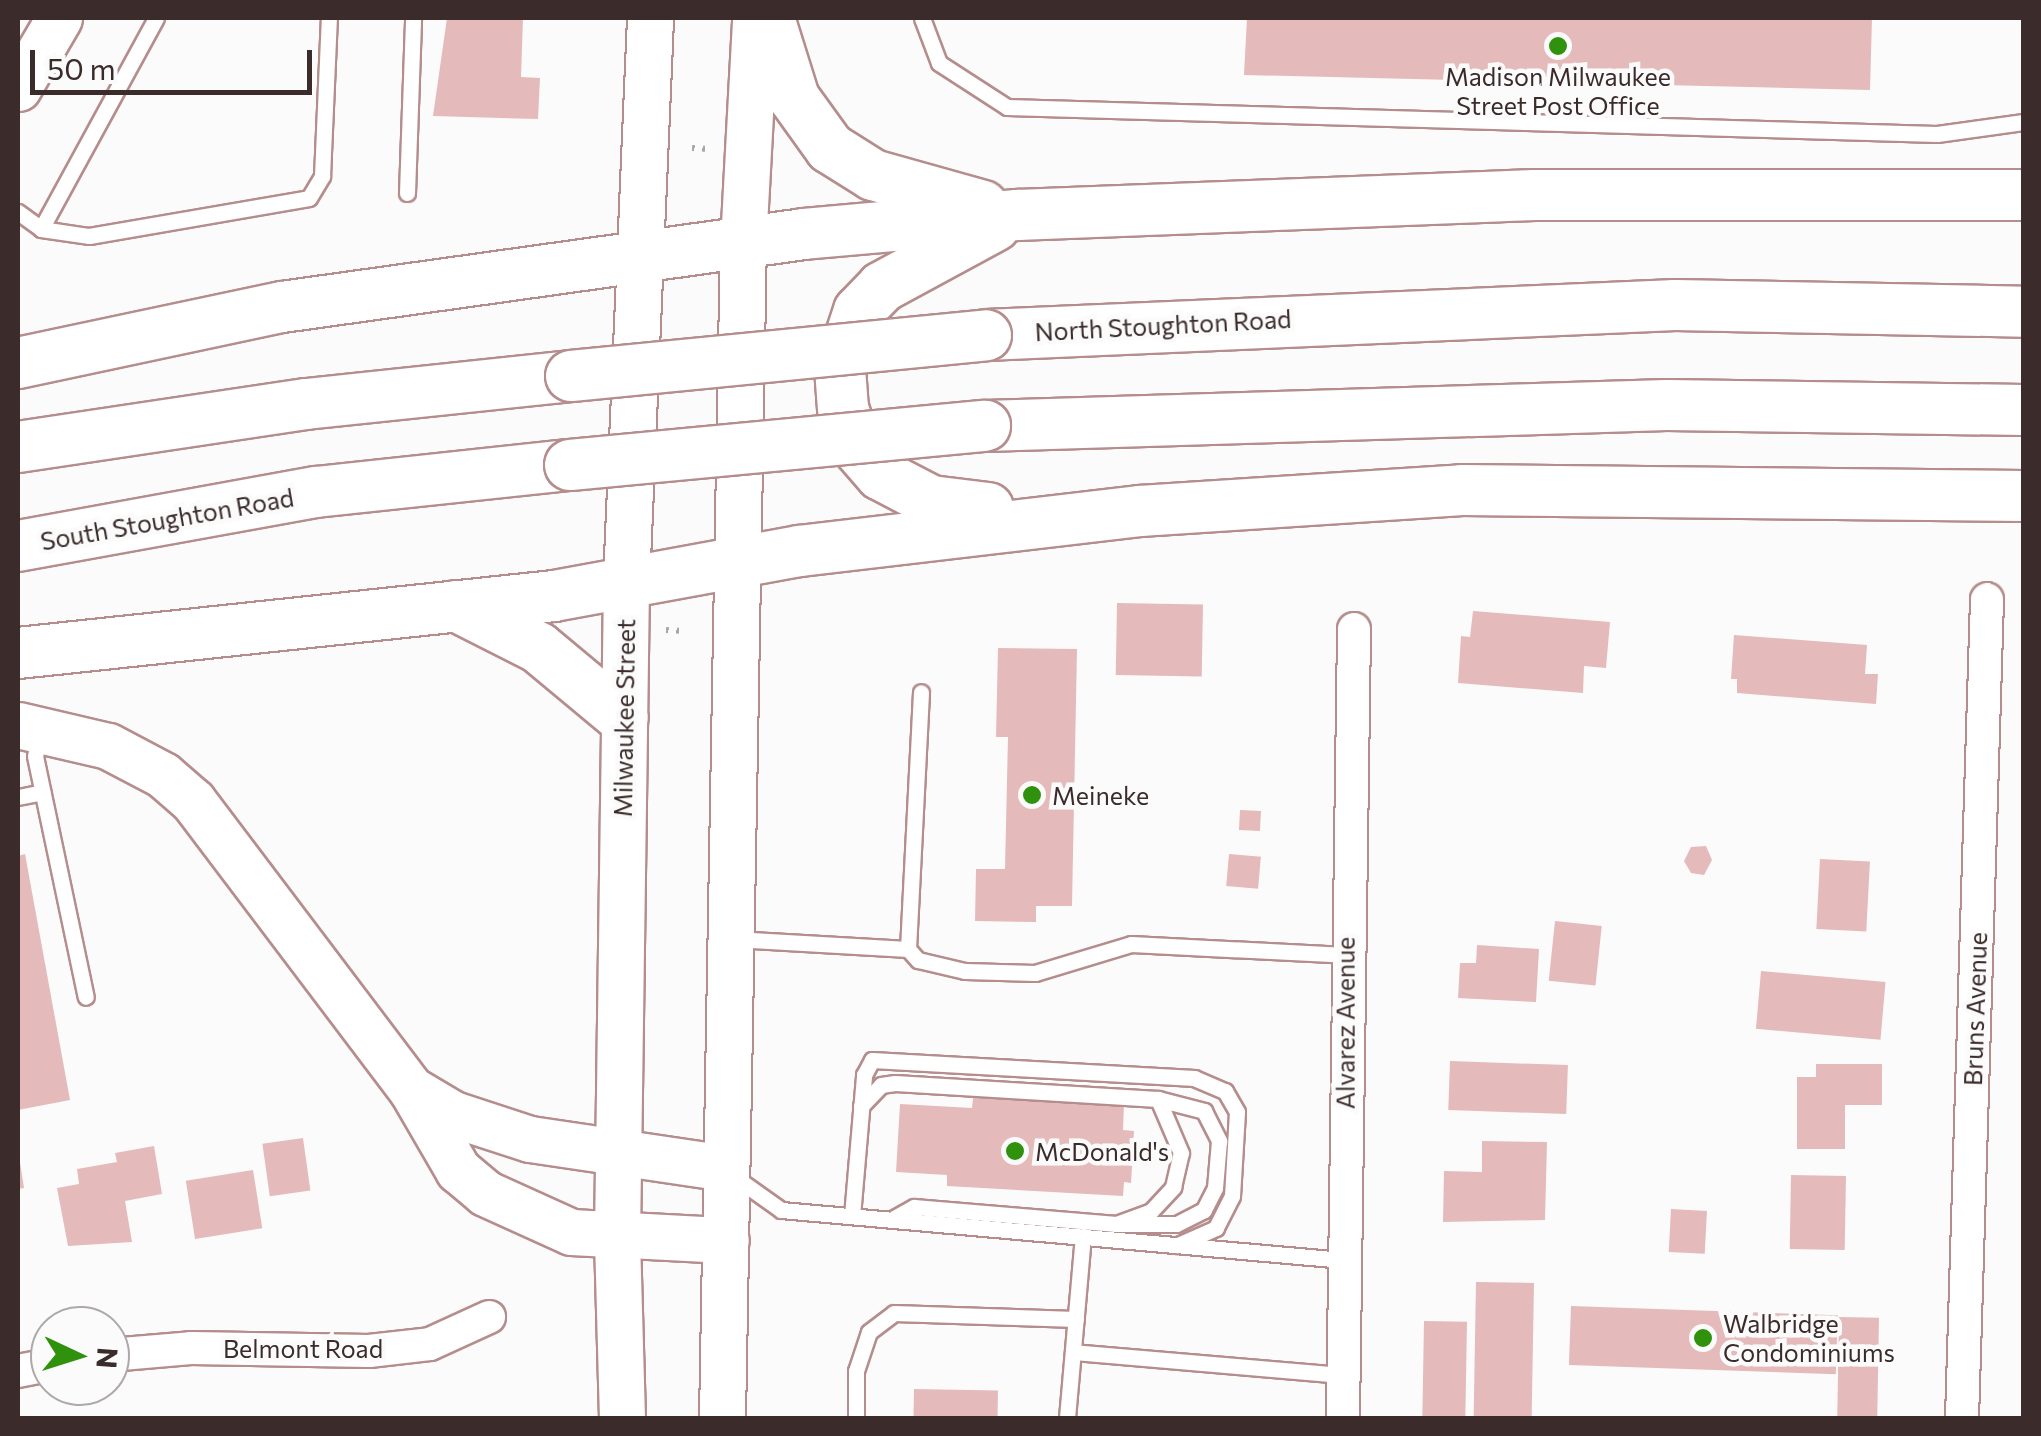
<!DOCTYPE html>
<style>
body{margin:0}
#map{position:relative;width:2041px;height:1436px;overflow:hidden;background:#fbfbfb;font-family:Commissioner,sans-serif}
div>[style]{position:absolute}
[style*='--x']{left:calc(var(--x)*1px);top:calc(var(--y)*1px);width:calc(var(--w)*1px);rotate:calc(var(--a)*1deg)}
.building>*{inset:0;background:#e5baba;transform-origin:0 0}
.path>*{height:6px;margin-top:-3px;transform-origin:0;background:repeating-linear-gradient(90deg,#aca6a6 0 2.5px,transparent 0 10.5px)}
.roads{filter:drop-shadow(2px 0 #b58d8d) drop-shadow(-2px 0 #b58d8d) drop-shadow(0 2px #b58d8d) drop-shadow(0 -2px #b58d8d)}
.lane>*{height:15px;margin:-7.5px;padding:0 7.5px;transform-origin:7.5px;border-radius:7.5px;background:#fff}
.street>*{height:32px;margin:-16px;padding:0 16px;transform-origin:16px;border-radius:16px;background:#fff}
.secondary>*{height:45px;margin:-22.5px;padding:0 22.5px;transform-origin:22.5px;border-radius:22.5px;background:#fff}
.primary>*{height:50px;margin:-25px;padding:0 25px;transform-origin:25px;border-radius:25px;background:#fff}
.bridges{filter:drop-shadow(2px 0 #b58d8d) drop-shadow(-2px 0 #b58d8d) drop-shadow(0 2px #b58d8d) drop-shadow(0 -2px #b58d8d)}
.primary-bridge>*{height:50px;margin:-25px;padding:0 25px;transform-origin:25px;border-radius:25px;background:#fff}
.dots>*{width:28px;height:28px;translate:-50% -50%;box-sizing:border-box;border:5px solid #fbfbfb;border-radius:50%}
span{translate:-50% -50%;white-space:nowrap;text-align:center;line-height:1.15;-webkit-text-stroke:9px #fbfbfb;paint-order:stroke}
.poi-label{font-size:25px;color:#3b2b2b}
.left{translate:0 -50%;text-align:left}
.street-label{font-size:25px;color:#3b2b2b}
.frame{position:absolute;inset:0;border:20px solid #3b2b2b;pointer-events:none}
.north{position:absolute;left:30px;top:1306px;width:100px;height:100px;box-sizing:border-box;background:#fbfbfb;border:2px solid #aea8a8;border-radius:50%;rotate:94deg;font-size:28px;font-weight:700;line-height:40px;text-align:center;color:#3b2b2b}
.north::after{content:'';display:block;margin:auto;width:35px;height:45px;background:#30910d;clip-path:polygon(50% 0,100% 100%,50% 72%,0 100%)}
.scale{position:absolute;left:30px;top:50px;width:282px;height:45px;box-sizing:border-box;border:5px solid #3b2b2b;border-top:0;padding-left:12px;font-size:30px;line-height:35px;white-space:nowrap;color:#3b2b2b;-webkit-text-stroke:8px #fbfbfb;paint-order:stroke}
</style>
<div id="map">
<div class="building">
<div style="clip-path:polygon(447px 18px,523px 18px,521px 77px,540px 78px,538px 119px,433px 116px)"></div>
<div style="clip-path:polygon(1247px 18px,1872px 18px,1870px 90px,1244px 75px)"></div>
<div style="left:1117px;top:603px;width:86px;height:72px;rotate:1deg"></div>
<div style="clip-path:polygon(1473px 611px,1610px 622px,1606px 668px,1584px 666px,1583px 693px,1458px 683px,1461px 636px,1470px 637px)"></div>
<div style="clip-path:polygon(1734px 635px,1867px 645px,1865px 674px,1878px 674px,1876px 704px,1737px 693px,1737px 679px,1731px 679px)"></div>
<div style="clip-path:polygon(998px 648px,1077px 649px,1072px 906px,1036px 906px,1036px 922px,975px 921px,976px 869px,1005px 869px,1008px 737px,996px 737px)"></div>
<div style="left:1240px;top:810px;width:21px;height:20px;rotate:3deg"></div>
<div style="clip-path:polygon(1706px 846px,1712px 860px,1704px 875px,1691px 873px,1684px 861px,1691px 847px)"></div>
<div style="clip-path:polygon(25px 854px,70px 1100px,18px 1110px,18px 856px)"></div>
<div style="left:1229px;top:854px;width:32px;height:32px;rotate:5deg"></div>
<div style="left:1820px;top:859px;width:50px;height:70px;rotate:3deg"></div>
<div style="left:1555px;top:921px;width:47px;height:60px;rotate:6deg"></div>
<div style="clip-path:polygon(1477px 945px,1539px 949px,1536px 1002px,1458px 998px,1460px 963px,1476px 963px)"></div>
<div style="left:1761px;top:971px;width:125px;height:58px;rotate:5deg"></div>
<div style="left:1450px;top:1061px;width:118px;height:49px;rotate:2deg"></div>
<div style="clip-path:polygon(1816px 1064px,1882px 1064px,1882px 1105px,1845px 1105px,1845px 1149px,1797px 1149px,1797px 1077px,1816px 1077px)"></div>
<div style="clip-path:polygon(974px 1089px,1124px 1104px,1123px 1130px,1134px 1131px,1131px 1183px,1124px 1182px,1123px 1196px,947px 1186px,947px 1175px,896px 1172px,900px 1104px,972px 1108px)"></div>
<div style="left:303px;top:1138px;width:53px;height:41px;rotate:82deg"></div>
<div style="clip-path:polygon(1482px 1141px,1547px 1142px,1545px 1220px,1443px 1222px,1444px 1171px,1482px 1172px)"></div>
<div style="clip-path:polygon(154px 1146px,162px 1194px,125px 1201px,132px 1242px,68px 1246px,57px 1188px,79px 1184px,77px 1169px,117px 1162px,115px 1153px)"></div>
<div style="clip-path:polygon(20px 1162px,24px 1188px,18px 1189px,18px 1163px)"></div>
<div style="left:253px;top:1170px;width:59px;height:68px;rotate:81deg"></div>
<div style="left:1791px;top:1175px;width:55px;height:74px;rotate:1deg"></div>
<div style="left:1671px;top:1209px;width:36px;height:43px;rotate:3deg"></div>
<div style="left:1476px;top:1282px;width:58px;height:136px;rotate:1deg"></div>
<div style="left:1571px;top:1306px;width:267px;height:59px;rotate:2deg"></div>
<div style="left:1839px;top:1317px;width:40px;height:101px;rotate:1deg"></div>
<div style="left:1424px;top:1321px;width:43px;height:97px;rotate:1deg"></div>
<div style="left:914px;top:1389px;width:84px;height:29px;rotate:1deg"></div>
</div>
<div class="path">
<div style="--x:692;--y:148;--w:17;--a:3"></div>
<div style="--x:666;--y:630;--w:19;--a:3"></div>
</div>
<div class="roads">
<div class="lane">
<div style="--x:922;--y:18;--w:48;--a:69.3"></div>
<div style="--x:939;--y:63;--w:81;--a:32.9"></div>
<div style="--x:1007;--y:107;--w:930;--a:1.66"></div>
<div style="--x:1937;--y:134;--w:88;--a:-7.9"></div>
<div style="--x:407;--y:193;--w:175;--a:-88"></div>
<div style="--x:18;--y:212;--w:29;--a:36"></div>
<div style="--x:41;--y:229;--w:49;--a:8.3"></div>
<div style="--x:89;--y:236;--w:223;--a:-9.8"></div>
<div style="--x:309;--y:198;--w:26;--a:-59"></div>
<div style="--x:322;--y:176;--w:158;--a:-87.5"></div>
<div style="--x:41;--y:229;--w:240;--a:-61.4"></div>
<div style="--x:39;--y:732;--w:24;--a:99"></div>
<div style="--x:35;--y:756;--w:246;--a:78.1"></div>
<div style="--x:18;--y:797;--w:25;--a:-11"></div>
<div style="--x:734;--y:939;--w:174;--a:3.3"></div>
<div style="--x:908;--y:949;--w:15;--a:48"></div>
<div style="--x:918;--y:960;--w:48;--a:13.2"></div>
<div style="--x:965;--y:971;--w:70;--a:1.6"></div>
<div style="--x:1035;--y:973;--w:100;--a:-16.8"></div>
<div style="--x:1131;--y:944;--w:215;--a:2.9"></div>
<div style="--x:908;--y:949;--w:257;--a:-87.1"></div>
<div style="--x:861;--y:1106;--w:29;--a:-46"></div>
<div style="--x:881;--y:1085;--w:14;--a:-8"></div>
<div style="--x:895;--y:1083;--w:263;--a:3.5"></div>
<div style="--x:1158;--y:1099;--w:48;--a:14.6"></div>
<div style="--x:1204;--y:1111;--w:34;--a:63"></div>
<div style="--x:1219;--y:1141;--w:47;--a:94.9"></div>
<div style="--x:1215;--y:1188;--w:25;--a:117"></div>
<div style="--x:1204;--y:1210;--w:31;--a:153"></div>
<div style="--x:1176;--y:1224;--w:60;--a:180"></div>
<div style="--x:736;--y:1178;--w:55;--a:35.4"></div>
<div style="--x:781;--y:1210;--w:565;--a:5.08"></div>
<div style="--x:852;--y:1216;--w:142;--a:-85.1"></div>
<div style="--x:864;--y:1075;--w:17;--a:-62"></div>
<div style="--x:872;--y:1060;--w:323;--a:3.2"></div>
<div style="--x:1194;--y:1078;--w:34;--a:23"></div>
<div style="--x:1225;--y:1091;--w:24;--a:60"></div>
<div style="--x:1237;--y:1112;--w:84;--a:93.4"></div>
<div style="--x:1232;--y:1196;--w:36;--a:117"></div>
<div style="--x:1216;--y:1228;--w:42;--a:155.9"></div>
<div style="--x:894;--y:1218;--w:23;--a:-29"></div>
<div style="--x:914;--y:1207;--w:203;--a:4.8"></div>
<div style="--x:1116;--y:1224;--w:37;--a:-20"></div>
<div style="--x:1151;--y:1211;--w:33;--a:-47"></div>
<div style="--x:1173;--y:1187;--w:35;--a:-77"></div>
<div style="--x:1181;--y:1153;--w:59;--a:-113.1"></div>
<div style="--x:1073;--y:1352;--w:271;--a:4.9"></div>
<div style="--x:856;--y:1418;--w:47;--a:-90"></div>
<div style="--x:856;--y:1371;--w:41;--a:-71.6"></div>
<div style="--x:869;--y:1332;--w:31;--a:-37"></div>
<div style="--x:894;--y:1313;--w:182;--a:1.9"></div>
<div style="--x:1067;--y:1418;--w:183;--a:-85"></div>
</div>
<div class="street">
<div style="--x:110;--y:1355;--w:81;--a:-4.9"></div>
<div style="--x:191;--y:1348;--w:178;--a:1"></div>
<div style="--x:369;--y:1351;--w:61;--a:-6.5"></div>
<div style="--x:430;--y:1344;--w:65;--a:-24.6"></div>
<div style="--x:18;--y:1371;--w:33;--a:-11"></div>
<div style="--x:1343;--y:1418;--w:789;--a:-89.2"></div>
<div style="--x:1962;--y:1418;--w:819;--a:-88.25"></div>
</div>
<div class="secondary">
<div style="--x:18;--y:88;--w:81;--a:-59.6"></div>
<div style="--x:18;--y:725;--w:92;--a:13.1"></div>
<div style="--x:108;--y:746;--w:62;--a:27.8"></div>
<div style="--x:163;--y:775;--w:40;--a:41"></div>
<div style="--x:193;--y:801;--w:361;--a:52.9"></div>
<div style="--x:411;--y:1089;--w:94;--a:59.9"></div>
<div style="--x:458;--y:1170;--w:35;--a:40"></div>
<div style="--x:485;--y:1193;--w:94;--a:24.4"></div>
<div style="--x:571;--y:1232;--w:155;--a:3"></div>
<div style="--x:411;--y:1089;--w:49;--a:30.8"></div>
<div style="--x:453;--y:1114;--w:81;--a:18"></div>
<div style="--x:530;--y:1139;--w:198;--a:8.4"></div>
<div style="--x:622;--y:1418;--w:181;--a:-91.6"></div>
<div style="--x:617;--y:1237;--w:655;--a:-89.21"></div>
<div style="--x:626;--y:582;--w:565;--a:-87.56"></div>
<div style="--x:722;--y:1418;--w:1175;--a:-88.98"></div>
<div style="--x:743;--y:243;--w:225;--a:-86.9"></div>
</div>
<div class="primary">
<div style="--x:769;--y:18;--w:84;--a:72.6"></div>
<div style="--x:794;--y:98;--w:62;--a:54.2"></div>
<div style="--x:830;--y:148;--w:51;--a:32.1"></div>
<div style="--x:873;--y:175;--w:114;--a:15.7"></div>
<div style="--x:986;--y:335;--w:690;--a:-2.49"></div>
<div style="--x:1675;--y:305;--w:349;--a:1.1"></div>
<div style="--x:18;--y:363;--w:270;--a:-12"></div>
<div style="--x:282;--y:307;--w:527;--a:-7.96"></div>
<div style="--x:804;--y:234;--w:214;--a:-5.1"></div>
<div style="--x:1017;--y:215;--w:518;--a:-2.21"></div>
<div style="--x:1535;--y:195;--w:489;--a:0"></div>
<div style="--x:985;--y:426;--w:682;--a:-1.76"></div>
<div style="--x:1667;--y:405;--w:357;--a:0.8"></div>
<div style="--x:18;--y:447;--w:291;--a:-8.5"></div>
<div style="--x:306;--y:404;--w:266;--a:-6"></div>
<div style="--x:988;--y:508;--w:57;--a:-173"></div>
<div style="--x:931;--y:501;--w:56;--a:-152.5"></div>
<div style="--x:881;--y:475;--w:40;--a:-131"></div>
<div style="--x:855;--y:445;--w:38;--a:-108"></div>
<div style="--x:843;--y:409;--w:41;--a:-94.2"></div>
<div style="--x:840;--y:368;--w:60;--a:-71.6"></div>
<div style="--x:859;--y:311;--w:33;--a:-46"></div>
<div style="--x:882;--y:287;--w:128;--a:-28.4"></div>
<div style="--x:18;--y:546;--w:303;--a:-10.3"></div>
<div style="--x:316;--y:492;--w:255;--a:-6.1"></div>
<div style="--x:456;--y:606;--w:93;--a:26.8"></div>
<div style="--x:539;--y:648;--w:109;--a:39.8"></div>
<div style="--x:18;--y:653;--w:539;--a:-6.07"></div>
<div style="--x:554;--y:596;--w:250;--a:-10.4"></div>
<div style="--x:800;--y:551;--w:342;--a:-6.7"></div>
<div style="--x:1140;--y:511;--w:323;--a:-3.7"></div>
<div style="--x:1462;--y:490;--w:562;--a:0.61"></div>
</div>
</div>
<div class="bridges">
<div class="primary-bridge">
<div style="--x:571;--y:376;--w:417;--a:-5.6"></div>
<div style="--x:570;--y:465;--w:417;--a:-5.4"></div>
</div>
</div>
<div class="dots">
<div style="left:1558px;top:46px;background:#30910d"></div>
<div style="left:1032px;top:795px;background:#30910d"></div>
<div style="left:1015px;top:1151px;background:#30910d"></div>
<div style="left:1703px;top:1338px;background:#30910d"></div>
</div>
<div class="poi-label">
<span style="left:1558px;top:91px">Madison Milwaukee<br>Street Post Office</span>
<span class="left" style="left:1052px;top:795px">Meineke</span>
<span class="left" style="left:1035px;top:1151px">McDonald's</span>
<span class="left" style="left:1723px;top:1338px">Walbridge<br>Condominiums</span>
</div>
<div class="street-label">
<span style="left:1163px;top:325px;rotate:-3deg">North Stoughton Road</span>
<span style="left:167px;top:519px;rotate:-10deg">South Stoughton Road</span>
<span style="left:624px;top:718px;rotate:-89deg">Milwaukee Street</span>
<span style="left:1975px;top:1009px;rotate:-88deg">Bruns Avenue</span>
<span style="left:1345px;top:1023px;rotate:-90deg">Alvarez Avenue</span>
<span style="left:303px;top:1348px">Belmont Road</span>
</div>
<div class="frame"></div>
<div class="north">N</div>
<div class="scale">50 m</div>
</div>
